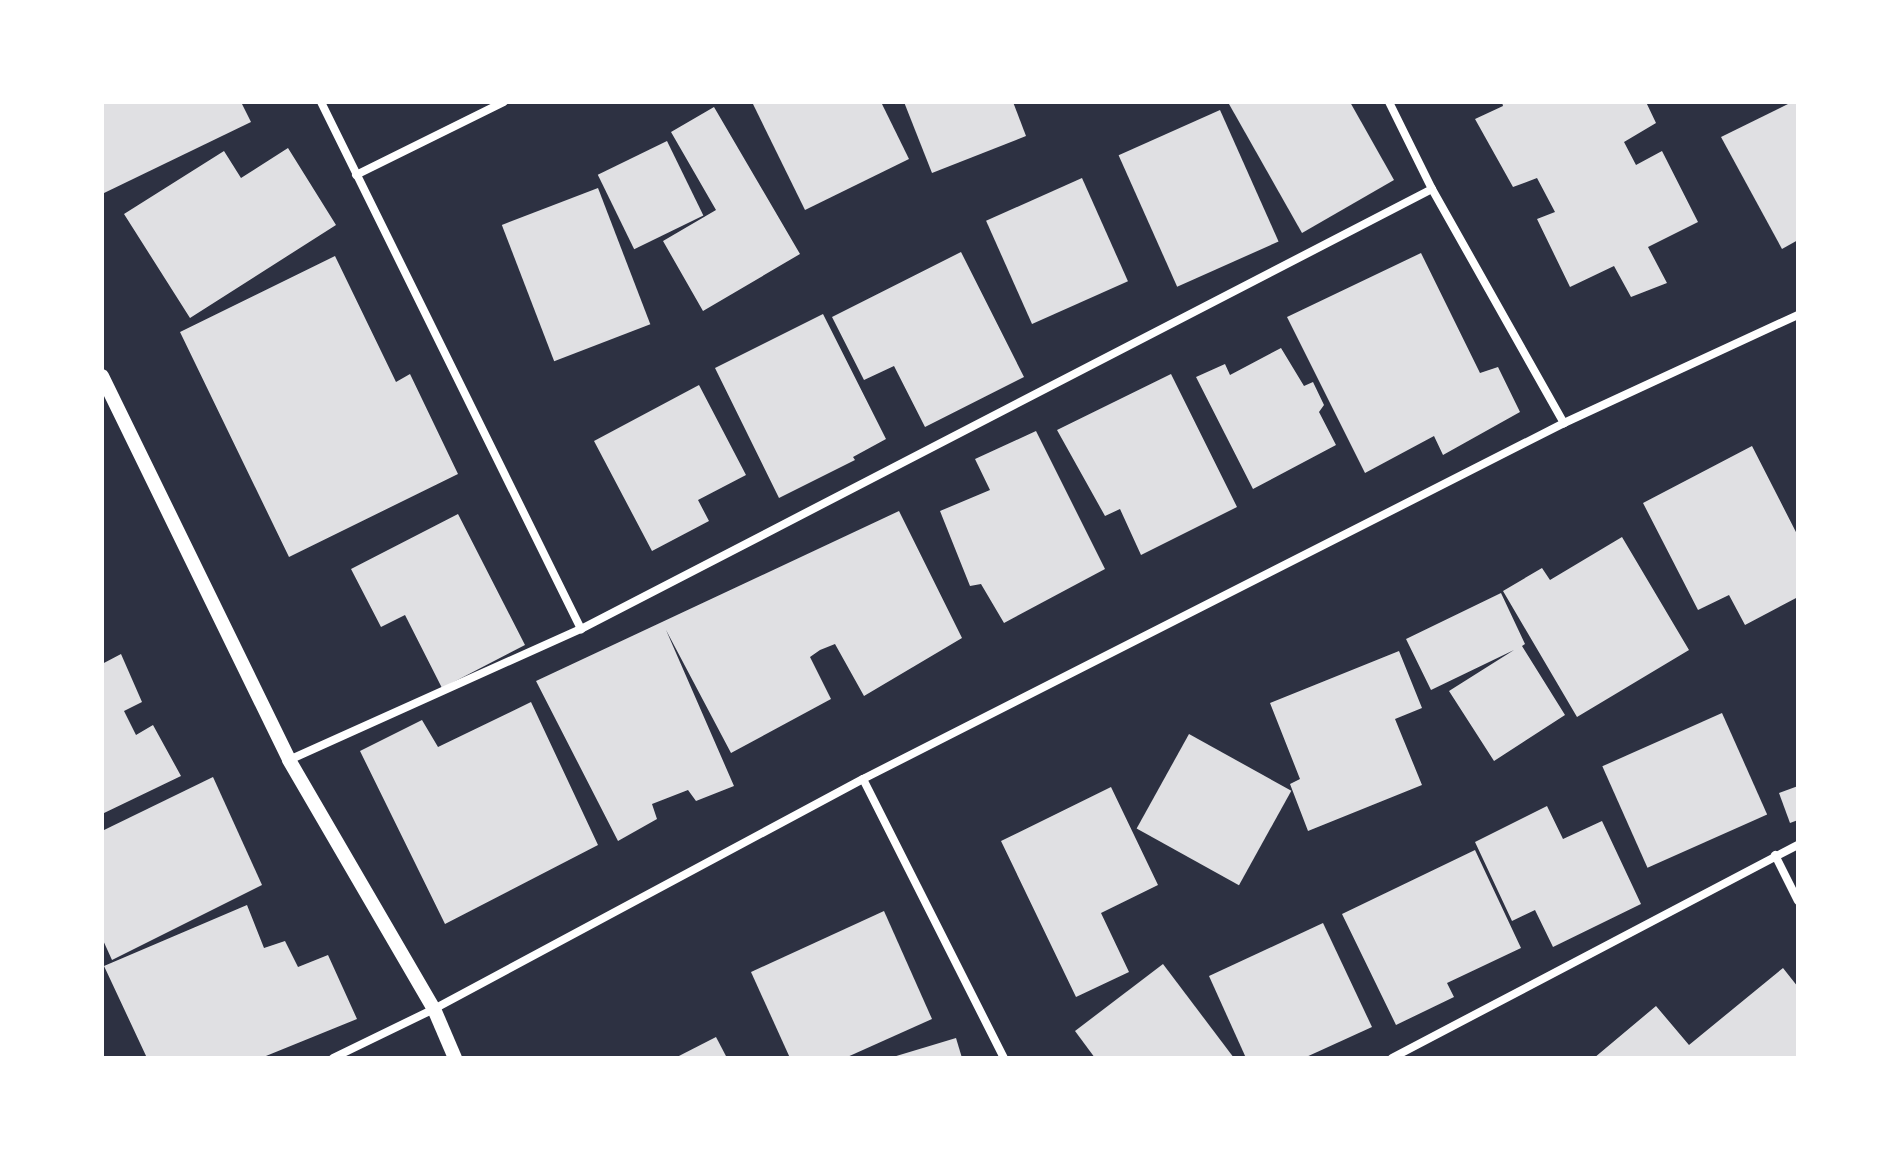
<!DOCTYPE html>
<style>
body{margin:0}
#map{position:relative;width:1900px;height:1160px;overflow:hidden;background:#2d3142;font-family:Rubik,sans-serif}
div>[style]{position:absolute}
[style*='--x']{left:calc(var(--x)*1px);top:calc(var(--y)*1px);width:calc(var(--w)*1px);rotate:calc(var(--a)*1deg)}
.building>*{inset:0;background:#e0e0e3;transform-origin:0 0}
.minor>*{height:8px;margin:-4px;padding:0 4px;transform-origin:4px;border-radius:4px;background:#fff}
.tertiary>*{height:14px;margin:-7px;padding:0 7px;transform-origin:7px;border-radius:7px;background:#fff}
span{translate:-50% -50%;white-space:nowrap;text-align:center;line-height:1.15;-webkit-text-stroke:7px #fff;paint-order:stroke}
.frame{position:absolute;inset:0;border:104px solid #fff;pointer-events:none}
</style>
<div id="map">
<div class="building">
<div style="clip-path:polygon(102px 102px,241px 102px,251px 122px,102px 194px)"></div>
<div style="clip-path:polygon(752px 102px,881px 102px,909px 159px,805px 210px)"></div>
<div style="clip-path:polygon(904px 102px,1013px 102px,1026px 136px,932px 173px)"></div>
<div style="clip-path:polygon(1232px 102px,1350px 102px,1394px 180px,1302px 233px,1229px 104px)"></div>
<div style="clip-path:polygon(1502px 102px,1646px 102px,1656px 123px,1624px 142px,1636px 165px,1662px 151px,1698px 222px,1648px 247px,1667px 283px,1631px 297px,1614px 266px,1570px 287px,1537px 219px,1555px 212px,1537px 178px,1513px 187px,1475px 119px,1503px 106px)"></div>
<div style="clip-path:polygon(1792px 102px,1798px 102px,1798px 240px,1782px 249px,1721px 137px)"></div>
<div style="clip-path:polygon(714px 107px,800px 254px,703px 311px,663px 241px,716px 210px,671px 132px)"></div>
<div style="left:1220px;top:110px;width:144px;height:111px;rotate:66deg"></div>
<div style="left:667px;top:141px;width:83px;height:77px;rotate:64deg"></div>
<div style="clip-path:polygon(288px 148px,336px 225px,190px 318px,124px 214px,224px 151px,241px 178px)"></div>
<div style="left:1082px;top:178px;width:113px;height:105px;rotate:66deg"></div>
<div style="left:598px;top:188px;width:146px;height:103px;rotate:69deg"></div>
<div style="clip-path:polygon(961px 252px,1024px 377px,925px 427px,894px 366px,864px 380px,832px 317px)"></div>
<div style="clip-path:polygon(1421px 253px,1480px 373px,1498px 367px,1520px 412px,1443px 455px,1434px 436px,1365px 473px,1287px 317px)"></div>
<div style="clip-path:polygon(335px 256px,396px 382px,410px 374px,458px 474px,289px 557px,180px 332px)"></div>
<div style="clip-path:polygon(823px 314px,886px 439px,853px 457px,855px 460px,779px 498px,715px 368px)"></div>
<div style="clip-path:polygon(1281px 348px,1304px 386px,1313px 382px,1324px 405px,1319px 412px,1336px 445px,1253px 489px,1196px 377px,1225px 364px,1230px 375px)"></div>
<div style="clip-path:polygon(1171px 374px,1237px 507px,1141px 555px,1120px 509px,1105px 516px,1057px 430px)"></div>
<div style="clip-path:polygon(699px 385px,746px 475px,698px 500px,709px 521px,652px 551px,594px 441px)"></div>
<div style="clip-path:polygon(1036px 431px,1105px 569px,1004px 623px,981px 584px,970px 586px,940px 511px,990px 490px,975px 459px)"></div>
<div style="clip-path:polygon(1752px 446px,1798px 536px,1798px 597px,1745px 625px,1729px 595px,1698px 610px,1643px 503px)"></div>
<div style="clip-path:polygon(899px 511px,962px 638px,864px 696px,835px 644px,820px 650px,810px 657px,831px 699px,731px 753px,666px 630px,734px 786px,696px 801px,688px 790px,652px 804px,657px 819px,618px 841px,536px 681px)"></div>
<div style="clip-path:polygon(458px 514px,525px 645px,442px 688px,405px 615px,381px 627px,351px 569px)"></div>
<div style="clip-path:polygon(1622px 537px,1689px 650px,1577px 717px,1503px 591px,1542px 568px,1550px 580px)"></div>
<div style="clip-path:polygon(1501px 593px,1525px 644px,1522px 646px,1565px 715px,1494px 761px,1449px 691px,1514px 650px,1431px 690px,1406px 639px)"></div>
<div style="clip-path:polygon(1399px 651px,1422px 708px,1395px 719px,1422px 785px,1308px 831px,1290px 784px,1300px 779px,1270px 703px)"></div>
<div style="clip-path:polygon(121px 654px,142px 702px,124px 711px,136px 735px,153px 725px,181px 776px,102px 814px,102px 664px)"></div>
<div style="clip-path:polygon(531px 702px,598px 845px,445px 924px,360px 751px,422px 720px,438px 747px)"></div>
<div style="left:1722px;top:713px;width:111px;height:131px;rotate:66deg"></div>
<div style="left:1189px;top:734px;width:117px;height:108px;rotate:29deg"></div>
<div style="clip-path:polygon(213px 777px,262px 885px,112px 960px,102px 938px,102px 831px)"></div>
<div style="clip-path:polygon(1798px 786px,1798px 820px,1790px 823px,1779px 793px)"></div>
<div style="clip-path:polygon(1111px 787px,1158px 885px,1101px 913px,1129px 972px,1076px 997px,1001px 841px)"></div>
<div style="clip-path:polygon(1547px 806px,1563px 839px,1602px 821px,1641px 904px,1553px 947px,1535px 910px,1512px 921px,1475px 842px)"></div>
<div style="clip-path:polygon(1475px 850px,1521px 948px,1447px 983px,1454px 997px,1396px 1025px,1342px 914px)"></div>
<div style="clip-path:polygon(247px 905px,264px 948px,285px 941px,298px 967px,328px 955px,357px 1019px,261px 1058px,147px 1058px,104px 966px)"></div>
<div style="clip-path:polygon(884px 911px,932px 1019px,845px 1058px,790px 1058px,751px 972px)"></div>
<div style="clip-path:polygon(1323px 923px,1372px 1027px,1304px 1058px,1246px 1058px,1209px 976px)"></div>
<div style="clip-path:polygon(1163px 964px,1234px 1058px,1095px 1058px,1075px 1031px)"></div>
<div style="clip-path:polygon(1783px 968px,1798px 987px,1798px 1058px,1594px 1058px,1656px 1006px,1689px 1045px)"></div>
<div style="clip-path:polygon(716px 1037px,727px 1058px,675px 1058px)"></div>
<div style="clip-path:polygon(956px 1038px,962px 1058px,894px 1058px,893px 1057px)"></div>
</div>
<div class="minor">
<div style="--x:321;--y:102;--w:588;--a:63.74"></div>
<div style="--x:1389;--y:102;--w:97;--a:63.7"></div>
<div style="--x:1432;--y:189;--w:269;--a:60.6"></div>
<div style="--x:356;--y:175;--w:165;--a:-26.3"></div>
<div style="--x:289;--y:760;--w:320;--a:-24.2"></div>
<div style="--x:581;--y:629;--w:958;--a:-27.34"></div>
<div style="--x:863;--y:779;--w:313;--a:63.2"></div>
<div style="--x:1775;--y:855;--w:51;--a:63.4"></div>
<div style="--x:333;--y:1058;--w:112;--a:-25.9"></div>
<div style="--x:434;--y:1009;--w:487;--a:-28.2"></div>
<div style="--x:863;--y:779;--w:786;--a:-26.92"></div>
<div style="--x:1564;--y:423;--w:258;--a:-24.8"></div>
<div style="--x:1392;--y:1058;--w:458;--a:-27.7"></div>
</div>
<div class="tertiary">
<div style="--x:102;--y:376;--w:427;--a:64"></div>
<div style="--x:289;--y:760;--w:288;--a:59.8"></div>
<div style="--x:434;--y:1009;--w:53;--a:66.8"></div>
</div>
<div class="frame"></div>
</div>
